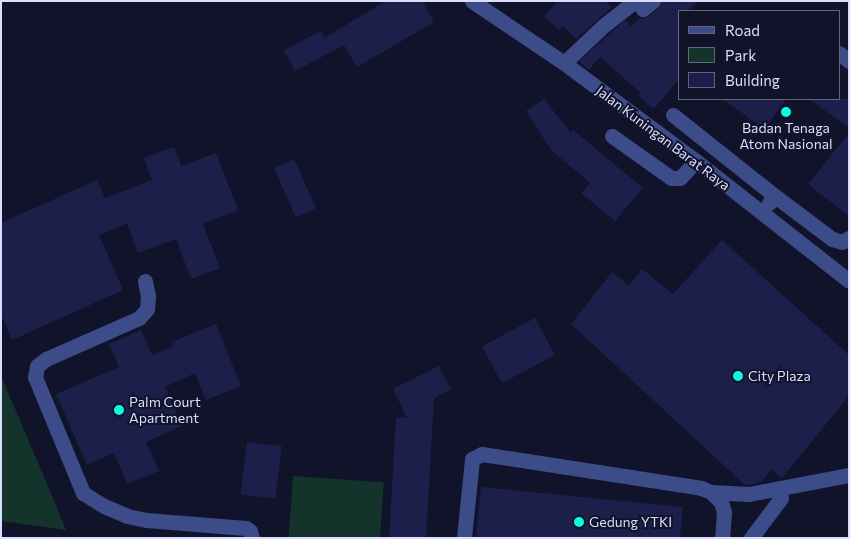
<!DOCTYPE html>
<style>
body{margin:0}
#map{position:relative;width:850px;height:539px;overflow:hidden;background:#11132a;font-family:Commissioner,sans-serif}
div>[style]{position:absolute}
[style*='--x']{left:calc(var(--x)*1px);top:calc(var(--y)*1px);width:calc(var(--w)*1px);rotate:calc(var(--a)*1deg)}
.green>*{inset:0;background:#14342b;transform-origin:0 0}
.building>*{inset:0;background:#1d1f4b;transform-origin:0 0}
.minor>*{height:15px;margin:-7.5px;padding:0 7.5px;transform-origin:7.5px;border-radius:7.5px;background:#3c4c89}
.dots>*{width:14px;height:14px;translate:-50% -50%;box-sizing:border-box;border:2px solid #11132a;border-radius:50%}
span{translate:-50% -50%;white-space:nowrap;text-align:center;line-height:1.15;-webkit-text-stroke:4px #11132a;paint-order:stroke}
.poi-label{font-size:14px;color:#dadfff}
.left{translate:0 -50%;text-align:left}
.street-label{font-size:14px;color:#dadfff}
.frame{position:absolute;inset:0;border:2px solid #dadfff;pointer-events:none}
.legend{position:absolute;left:678px;top:10px;width:162px;height:90px;box-sizing:border-box;background:#11132a;border:1px solid #61657f;margin:0;padding:6px 9px;list-style:none;font-size:15px;color:#dadfff}
.legend li{display:flex;align-items:center;gap:10px;height:25px}
.legend b{width:25px;border:1px solid #61657f}
</style>
<div id="map">
<div class="green">
<div style="clip-path:polygon(1px 376px,51px 493px,66px 530px,1px 521px)"></div>
<div style="left:293px;top:476px;width:91px;height:62px;rotate:4deg"></div>
</div>
<div class="building">
<div style="clip-path:polygon(386px 1px,422px 1px,434px 22px,357px 67px,344px 45px,295px 71px,284px 50px,321px 31px,324px 38px)"></div>
<div style="clip-path:polygon(558px 1px,605px 1px,612px 7px,576px 39px,563px 26px,559px 30px,544px 16px)"></div>
<div style="clip-path:polygon(662px 1px,699px 1px,687px 11px,679px 11px,679px 79px,654px 109px,638px 96px,640px 92px,600px 57px,589px 70px,579px 61px,625px 20px,631px 26px,640px 18px,648px 17px,659px 8px)"></div>
<div style="clip-path:polygon(544px 99px,571px 133px,573px 130px,643px 188px,615px 221px,581px 193px,590px 183px,551px 150px,526px 111px)"></div>
<div style="clip-path:polygon(723px 99px,786px 99px,764px 129px)"></div>
<div style="clip-path:polygon(809px 99px,849px 99px,849px 128px)"></div>
<div style="clip-path:polygon(849px 133px,849px 216px,808px 184px)"></div>
<div style="clip-path:polygon(174px 147px,181px 166px,216px 153px,238px 210px,203px 224px,220px 268px,191px 279px,176px 239px,138px 253px,127px 223px,99px 235px,123px 290px,12px 340px,1px 314px,1px 223px,97px 180px,105px 198px,152px 180px,144px 158px)"></div>
<div style="left:294px;top:159px;width:54px;height:22px;rotate:66deg"></div>
<div style="clip-path:polygon(722px 240px,849px 355px,849px 396px,782px 478px,771px 470px,761px 482px,748px 485px,744px 484px,571px 324px,612px 272px,629px 286px,642px 269px,673px 294px)"></div>
<div style="left:535px;top:318px;width:42px;height:60px;rotate:62deg"></div>
<div style="clip-path:polygon(216px 324px,241px 386px,206px 400px,195px 373px,165px 387px,182px 426px,146px 442px,159px 471px,127px 484px,114px 453px,87px 465px,56px 394px,119px 367px,109px 344px,141px 330px,152px 355px,174px 346px,172px 342px)"></div>
<div style="clip-path:polygon(439px 366px,451px 390px,434px 398px,426px 538px,389px 538px,396px 417px,407px 418px,393px 389px)"></div>
<div style="left:247px;top:442px;width:35px;height:53px;rotate:7deg"></div>
<div style="clip-path:polygon(481px 487px,683px 507px,680px 538px,476px 538px)"></div>
</div>
<div class="minor">
<div style="--x:472;--y:1;--w:111;--a:34"></div>
<div style="--x:564;--y:63;--w:164;--a:36.6"></div>
<div style="--x:696;--y:161;--w:194;--a:38.1"></div>
<div style="--x:637;--y:1;--w:10;--a:53"></div>
<div style="--x:643;--y:9;--w:13;--a:-39"></div>
<div style="--x:839;--y:53;--w:13;--a:39"></div>
<div style="--x:564;--y:63;--w:54;--a:-43.5"></div>
<div style="--x:603;--y:26;--w:41;--a:-38"></div>
<div style="--x:673;--y:115;--w:130;--a:38.5"></div>
<div style="--x:612;--y:136;--w:72;--a:35.4"></div>
<div style="--x:671;--y:178;--w:9;--a:0"></div>
<div style="--x:680;--y:178;--w:23;--a:-47"></div>
<div style="--x:769;--y:203;--w:9;--a:-49"></div>
<div style="--x:775;--y:196;--w:71;--a:37"></div>
<div style="--x:832;--y:239;--w:10;--a:17"></div>
<div style="--x:842;--y:242;--w:8;--a:-30"></div>
<div style="--x:145;--y:281;--w:15;--a:79"></div>
<div style="--x:148;--y:296;--w:13;--a:94"></div>
<div style="--x:147;--y:309;--w:12;--a:132"></div>
<div style="--x:139;--y:318;--w:102;--a:156.2"></div>
<div style="--x:46;--y:359;--w:11;--a:142"></div>
<div style="--x:37;--y:366;--w:11;--a:100"></div>
<div style="--x:35;--y:377;--w:126;--a:67.5"></div>
<div style="--x:83;--y:493;--w:25;--a:32"></div>
<div style="--x:104;--y:506;--w:25;--a:23"></div>
<div style="--x:127;--y:516;--w:19;--a:12"></div>
<div style="--x:146;--y:520;--w:100;--a:4.6"></div>
<div style="--x:246;--y:528;--w:5;--a:37"></div>
<div style="--x:250;--y:531;--w:7;--a:74"></div>
<div style="--x:711;--y:492;--w:38;--a:3"></div>
<div style="--x:749;--y:494;--w:102;--a:-10.8"></div>
<div style="--x:464;--y:538;--w:79;--a:-84.2"></div>
<div style="--x:472;--y:459;--w:11;--a:-27"></div>
<div style="--x:482;--y:454;--w:222;--a:8.8"></div>
<div style="--x:701;--y:488;--w:11;--a:22"></div>
<div style="--x:711;--y:492;--w:14;--a:45"></div>
<div style="--x:721;--y:502;--w:10;--a:73"></div>
<div style="--x:724;--y:512;--w:26;--a:94"></div>
<div style="--x:751;--y:538;--w:50;--a:-53.1"></div>
</div>
<div class="dots">
<div style="left:786px;top:112px;background:#08fddc"></div>
<div style="left:738px;top:376px;background:#08fddc"></div>
<div style="left:119px;top:410px;background:#08fddc"></div>
<div style="left:579px;top:522px;background:#08fddc"></div>
</div>
<div class="poi-label">
<span style="left:786px;top:136px">Badan Tenaga<br>Atom Nasional</span>
<span class="left" style="left:748px;top:376px">City Plaza</span>
<span class="left" style="left:129px;top:410px">Palm Court<br>Apartment</span>
<span class="left" style="left:589px;top:522px">Gedung YTKI</span>
</div>
<div class="street-label">
<span style="left:663px;top:138px;rotate:37deg">Jalan Kuningan Barat Raya</span>
</div>
<div class="frame"></div>
<ul class="legend">
<li><b style="height:6px;background:#3c4c89"></b>Road</li>
<li><b style="height:14px;background:#14342b"></b>Park</li>
<li><b style="height:14px;background:#1d1f4b"></b>Building</li>
</ul>
</div>
